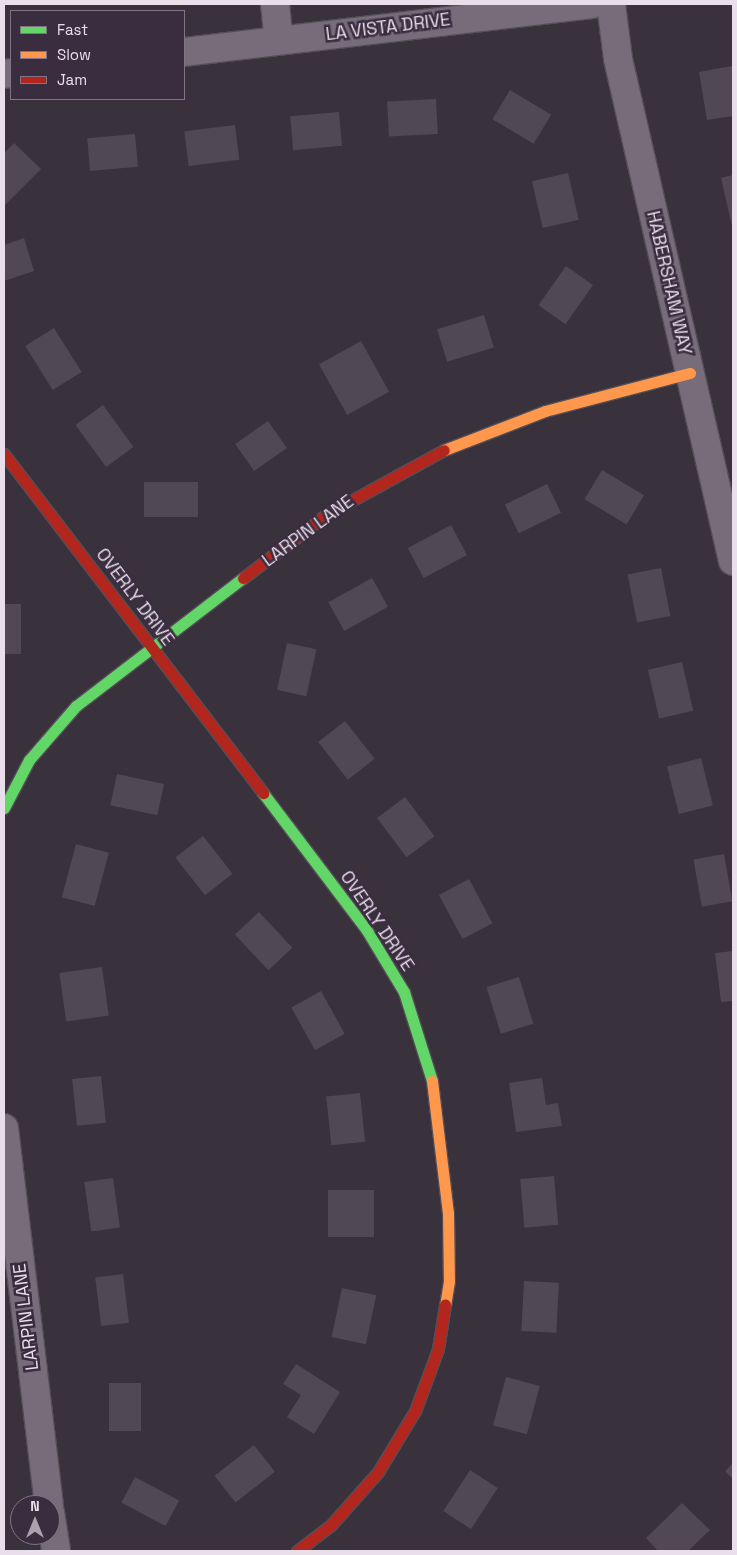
<!DOCTYPE html>
<style>
body{margin:0}
#map{position:relative;width:737px;height:1555px;overflow:hidden;background:#39313c;font-family:"Space Grotesk",sans-serif}
div>[style]{position:absolute}
[style*='--x']{left:calc(var(--x)*1px);top:calc(var(--y)*1px);width:calc(var(--w)*1px);rotate:calc(var(--a)*1deg)}
.building>*{inset:0;background:#504953;transform-origin:0 0}
.roads{filter:drop-shadow(1px 0 #544e57) drop-shadow(-1px 0 #544e57) drop-shadow(0 1px #544e57) drop-shadow(0 -1px #544e57)}
.street>*{height:28px;margin:-14px;padding:0 14px;transform-origin:14px;border-radius:14px;background:#766c7a}
.fast>*{height:11px;margin:-5.5px;padding:0 5.5px;transform-origin:5.5px;border-radius:5.5px;background:#63d668}
.slow>*{height:11px;margin:-5.5px;padding:0 5.5px;transform-origin:5.5px;border-radius:5.5px;background:#ff974d}
.jam>*{height:11px;margin:-5.5px;padding:0 5.5px;transform-origin:5.5px;border-radius:5.5px;background:#b3261e}
span{translate:-50% -50%;white-space:nowrap;text-align:center;line-height:1.15;-webkit-text-stroke:5px #3b2d40;paint-order:stroke}
.street-label{font-size:18px;color:#e8dfeb}
.frame{position:absolute;inset:0;border:5px solid #e8dfeb;pointer-events:none}
.legend{position:absolute;left:10px;top:10px;width:175px;height:90px;box-sizing:border-box;background:#3b2d40;border:1px solid #807484;margin:0;padding:6px 9px;list-style:none;font-size:15px;color:#e8dfeb}
.legend li{display:flex;align-items:center;gap:10px;height:25px}
.legend b{width:25px;border:1px solid #807484}
.north{position:absolute;left:10px;top:1495px;width:50px;height:50px;box-sizing:border-box;background:#3b2d40;border:1px solid #807484;border-radius:50%;rotate:0deg;font-size:14px;font-weight:700;line-height:20px;text-align:center;color:#e8dfeb}
.north::after{content:'';display:block;margin:auto;width:18px;height:22px;background:#aba2ae;clip-path:polygon(50% 0,100% 100%,50% 72%,0 100%)}
</style>
<div id="map">
<div class="building">
<div style="clip-path:polygon(732px 66px,733px 116px,707px 120px,699px 72px)"></div>
<div style="left:510px;top:90px;width:48px;height:34px;rotate:31deg"></div>
<div style="left:436px;top:99px;width:35px;height:49px;rotate:87deg"></div>
<div style="left:339px;top:112px;width:34px;height:49px;rotate:85deg"></div>
<div style="left:235px;top:125px;width:35px;height:51px;rotate:83deg"></div>
<div style="left:135px;top:134px;width:33px;height:48px;rotate:85deg"></div>
<div style="clip-path:polygon(14px 143px,41px 169px,4px 206px,4px 153px)"></div>
<div style="left:568px;top:173px;width:48px;height:37px;rotate:77deg"></div>
<div style="clip-path:polygon(733px 175px,733px 226px,732px 226px,721px 178px)"></div>
<div style="clip-path:polygon(24px 238px,34px 271px,4px 281px,4px 245px)"></div>
<div style="left:566px;top:266px;width:33px;height:48px;rotate:35deg"></div>
<div style="left:484px;top:315px;width:34px;height:49px;rotate:73deg"></div>
<div style="left:54px;top:328px;width:52px;height:34px;rotate:58deg"></div>
<div style="left:361px;top:341px;width:58px;height:48px;rotate:61deg"></div>
<div style="left:103px;top:405px;width:52px;height:34px;rotate:54deg"></div>
<div style="left:268px;top:421px;width:33px;height:40px;rotate:55deg"></div>
<div style="left:602px;top:470px;width:49px;height:34px;rotate:31deg"></div>
<div style="left:144px;top:482px;width:54px;height:35px"></div>
<div style="left:547px;top:484px;width:32px;height:47px;rotate:64deg"></div>
<div style="left:451px;top:525px;width:34px;height:49px;rotate:62deg"></div>
<div style="left:661px;top:568px;width:49px;height:34px;rotate:79deg"></div>
<div style="left:372px;top:578px;width:33px;height:50px;rotate:61deg"></div>
<div style="left:4px;top:604px;width:17px;height:50px"></div>
<div style="left:287px;top:643px;width:30px;height:48px;rotate:12deg"></div>
<div style="left:682px;top:662px;width:50px;height:35px;rotate:77deg"></div>
<div style="left:345px;top:721px;width:48px;height:34px;rotate:52deg"></div>
<div style="left:701px;top:758px;width:49px;height:35px;rotate:76deg"></div>
<div style="left:117px;top:774px;width:48px;height:32px;rotate:12deg"></div>
<div style="left:405px;top:797px;width:49px;height:35px;rotate:53deg"></div>
<div style="left:203px;top:836px;width:48px;height:35px;rotate:52deg"></div>
<div style="left:76px;top:844px;width:34px;height:55px;rotate:15deg"></div>
<div style="left:724px;top:854px;width:48px;height:31px;rotate:80deg"></div>
<div style="left:469px;top:879px;width:50px;height:34px;rotate:62deg"></div>
<div style="left:259px;top:912px;width:49px;height:33px;rotate:47deg"></div>
<div style="clip-path:polygon(733px 951px,733px 1001px,721px 1002px,715px 953px)"></div>
<div style="left:102px;top:967px;width:49px;height:43px;rotate:82deg"></div>
<div style="left:519px;top:977px;width:49px;height:34px;rotate:73deg"></div>
<div style="left:321px;top:991px;width:49px;height:34px;rotate:61deg"></div>
<div style="left:101px;top:1076px;width:47px;height:29px;rotate:84deg"></div>
<div style="clip-path:polygon(542px 1078px,546px 1105px,558px 1103px,562px 1126px,516px 1132px,509px 1083px)"></div>
<div style="left:360px;top:1093px;width:49px;height:34px;rotate:84deg"></div>
<div style="left:554px;top:1176px;width:49px;height:34px;rotate:85deg"></div>
<div style="left:113px;top:1178px;width:50px;height:29px;rotate:82deg"></div>
<div style="left:328px;top:1190px;width:46px;height:47px"></div>
<div style="left:123px;top:1274px;width:49px;height:28px;rotate:83deg"></div>
<div style="left:524px;top:1281px;width:35px;height:50px;rotate:3deg"></div>
<div style="left:342px;top:1288px;width:35px;height:50px;rotate:12deg"></div>
<div style="clip-path:polygon(296px 1364px,340px 1392px,314px 1434px,287px 1417px,301px 1395px,283px 1384px)"></div>
<div style="left:506px;top:1377px;width:35px;height:50px;rotate:15deg"></div>
<div style="left:109px;top:1383px;width:32px;height:48px"></div>
<div style="left:254px;top:1445px;width:34px;height:50px;rotate:52deg"></div>
<div style="clip-path:polygon(733px 1463px,733px 1479px,725px 1471px)"></div>
<div style="left:470px;top:1470px;width:33px;height:49px;rotate:33deg"></div>
<div style="left:135px;top:1477px;width:50px;height:29px;rotate:28deg"></div>
<div style="clip-path:polygon(682px 1503px,710px 1530px,688px 1551px,658px 1551px,646px 1538px)"></div>
</div>
<div class="roads">
<div class="street">
<div style="--x:275;--y:4;--w:36;--a:84"></div>
<div style="--x:611;--y:4;--w:55;--a:82.7"></div>
<div style="--x:618;--y:59;--w:515;--a:77.1"></div>
<div style="--x:184;--y:52;--w:410;--a:-6.7"></div>
<div style="--x:4;--y:74;--w:7;--a:-8"></div>
<div style="--x:4;--y:1128;--w:380;--a:83.2"></div>
<div style="--x:50;--y:1512;--w:39;--a:81"></div>
</div>
<div class="fast">
<div style="--x:263;--y:793;--w:171;--a:52.9"></div>
<div style="--x:366;--y:929;--w:74;--a:58.9"></div>
<div style="--x:404;--y:992;--w:93;--a:72.5"></div>
<div style="--x:4;--y:808;--w:54;--a:-62.5"></div>
<div style="--x:29;--y:760;--w:72;--a:-49"></div>
<div style="--x:76;--y:706;--w:210;--a:-37.5"></div>
</div>
<div class="slow">
<div style="--x:444;--y:450;--w:108;--a:-21.1"></div>
<div style="--x:545;--y:411;--w:150;--a:-14.7"></div>
<div style="--x:432;--y:1081;--w:133;--a:83.1"></div>
<div style="--x:448;--y:1213;--w:68;--a:89.2"></div>
<div style="--x:449;--y:1281;--w:24;--a:99"></div>
</div>
<div class="jam">
<div style="--x:4;--y:454;--w:427;--a:52.6"></div>
<div style="--x:243;--y:578;--w:106;--a:-37.3"></div>
<div style="--x:327;--y:514;--w:133;--a:-28.7"></div>
<div style="--x:297;--y:1551;--w:43;--a:-37.4"></div>
<div style="--x:331;--y:1525;--w:71;--a:-48.4"></div>
<div style="--x:378;--y:1472;--w:71;--a:-58.8"></div>
<div style="--x:415;--y:1411;--w:66;--a:-69.6"></div>
<div style="--x:438;--y:1349;--w:45;--a:-81"></div>
</div>
</div>
<div class="street-label">
<span style="left:388px;top:27px;rotate:-7deg">LA VISTA DRIVE</span>
<span style="left:669px;top:283px;rotate:77deg">HABERSHAM WAY</span>
<span style="left:308px;top:531px;rotate:-36deg">LARPIN LANE</span>
<span style="left:135px;top:597px;rotate:53deg">OVERLY DRIVE</span>
<span style="left:377px;top:921px;rotate:56deg">OVERLY DRIVE</span>
<span style="left:26px;top:1317px;rotate:-97deg">LARPIN LANE</span>
</div>
<div class="frame"></div>
<ul class="legend">
<li><b style="height:6px;background:#63d668"></b>Fast</li>
<li><b style="height:6px;background:#ff974d"></b>Slow</li>
<li><b style="height:6px;background:#b3261e"></b>Jam</li>
</ul>
<div class="north">N</div>
</div>
